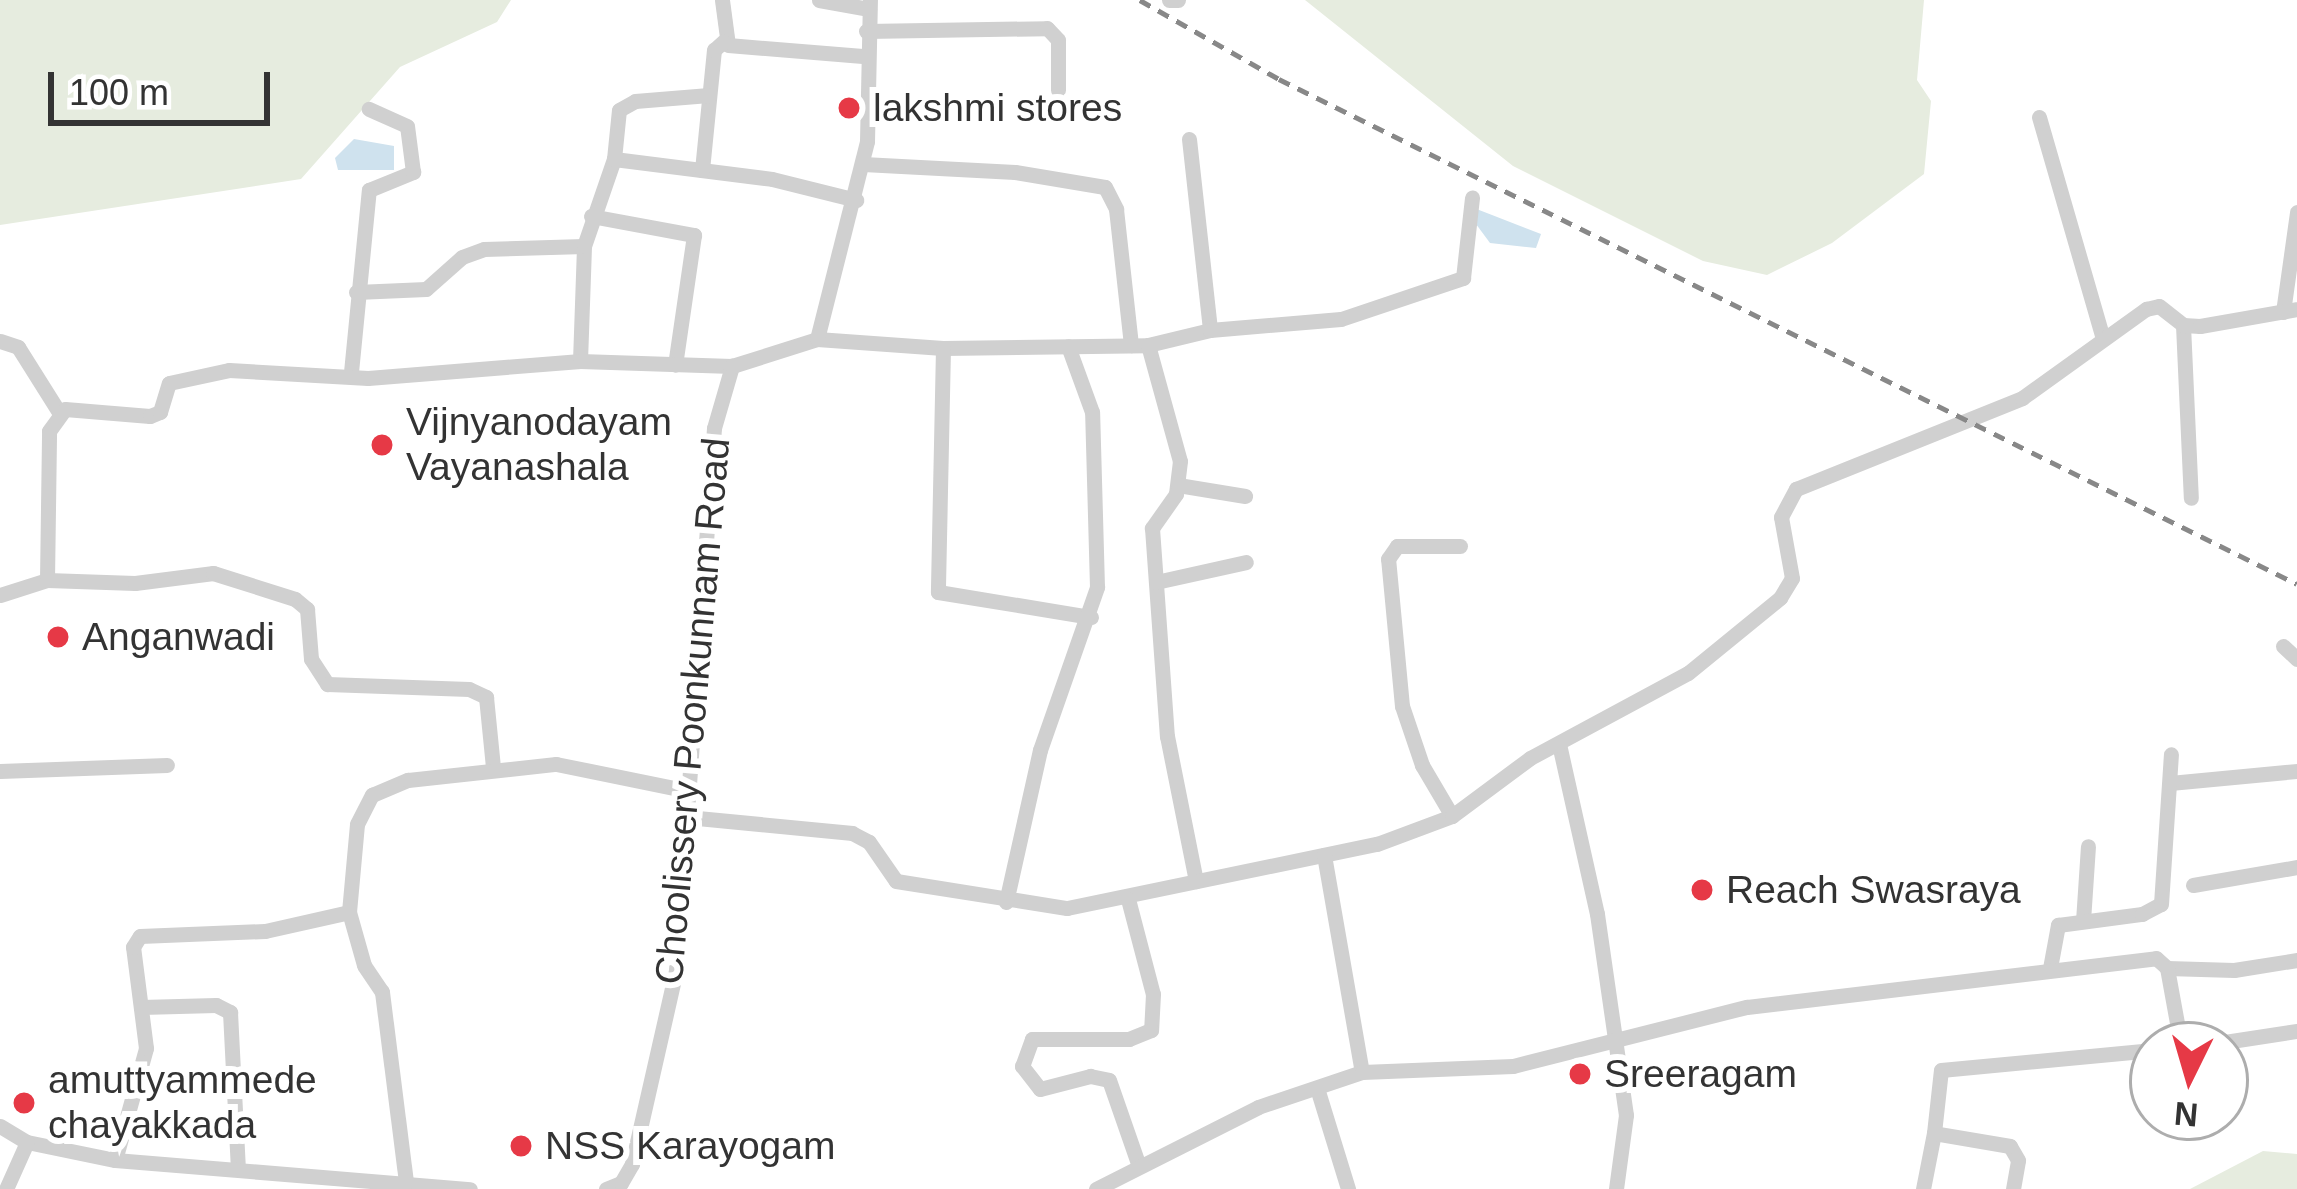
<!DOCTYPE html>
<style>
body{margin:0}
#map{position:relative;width:2297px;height:1189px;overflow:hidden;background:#fff;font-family:Arial,sans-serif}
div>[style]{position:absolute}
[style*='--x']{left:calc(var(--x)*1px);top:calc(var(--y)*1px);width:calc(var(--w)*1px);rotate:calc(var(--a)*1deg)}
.green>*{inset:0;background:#e6ecdf}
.water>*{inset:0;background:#cfe2ee}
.minor>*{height:15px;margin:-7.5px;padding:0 7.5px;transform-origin:7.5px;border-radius:7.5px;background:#d0d0d0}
.rail>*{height:4.5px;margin-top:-2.25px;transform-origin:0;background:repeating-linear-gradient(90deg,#888 0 12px,transparent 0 21px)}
.dots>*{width:33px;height:33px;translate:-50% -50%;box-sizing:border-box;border:6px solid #fff;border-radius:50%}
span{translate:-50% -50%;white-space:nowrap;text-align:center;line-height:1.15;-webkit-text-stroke:12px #fff;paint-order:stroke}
.poi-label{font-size:39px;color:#333}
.left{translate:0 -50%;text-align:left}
.street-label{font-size:39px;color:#333}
.north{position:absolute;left:2129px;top:1021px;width:120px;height:120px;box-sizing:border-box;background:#fff;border:3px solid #adadad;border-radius:50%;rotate:185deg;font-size:33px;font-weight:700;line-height:48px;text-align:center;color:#333}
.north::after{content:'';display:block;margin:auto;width:42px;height:54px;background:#e63946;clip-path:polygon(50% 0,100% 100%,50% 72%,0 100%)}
.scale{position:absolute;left:48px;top:72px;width:222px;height:54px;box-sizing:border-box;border:6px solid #333;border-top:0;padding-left:15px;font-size:36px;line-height:42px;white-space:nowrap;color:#333;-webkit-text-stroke:9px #fff;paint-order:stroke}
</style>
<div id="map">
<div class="green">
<div style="clip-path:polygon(0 0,511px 0,497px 22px,400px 67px,301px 179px,0 225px)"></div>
<div style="clip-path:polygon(1305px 0,1924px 0,1917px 80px,1931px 101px,1924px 174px,1832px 243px,1767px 275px,1703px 261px,1513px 166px)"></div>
<div style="clip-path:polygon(2263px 1151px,2297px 1154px,2297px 1189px,2190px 1189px)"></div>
</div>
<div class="water">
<div style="clip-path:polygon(354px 139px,394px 146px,394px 170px,338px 170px,335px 158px)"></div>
<div style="clip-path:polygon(1474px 208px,1541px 234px,1536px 248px,1490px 243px,1473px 220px)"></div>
</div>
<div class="minor">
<div style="--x:722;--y:0;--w:45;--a:82.4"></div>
<div style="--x:728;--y:45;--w:135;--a:4.7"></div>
<div style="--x:819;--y:0;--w:51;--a:10.2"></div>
<div style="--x:1169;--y:0;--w:9;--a:0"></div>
<div style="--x:866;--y:31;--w:181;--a:-0.9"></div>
<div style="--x:1047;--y:28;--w:16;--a:47"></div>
<div style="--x:1058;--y:40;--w:50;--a:90"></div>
<div style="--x:2039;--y:117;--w:227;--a:73.9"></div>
<div style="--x:1189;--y:139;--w:192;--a:83.7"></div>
<div style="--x:614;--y:159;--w:159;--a:7.2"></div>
<div style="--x:772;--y:179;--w:87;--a:14"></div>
<div style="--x:863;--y:164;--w:152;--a:3"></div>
<div style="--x:1015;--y:172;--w:91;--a:9.5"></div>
<div style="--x:1105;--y:187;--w:25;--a:63"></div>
<div style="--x:1116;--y:209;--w:137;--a:83.7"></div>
<div style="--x:702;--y:170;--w:121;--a:-84.3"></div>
<div style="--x:714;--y:50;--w:13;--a:-42"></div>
<div style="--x:591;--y:216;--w:105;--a:10.5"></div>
<div style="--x:694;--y:235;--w:131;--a:98.3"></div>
<div style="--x:356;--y:292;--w:70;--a:-2.5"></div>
<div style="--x:426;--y:289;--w:48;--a:-41.6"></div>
<div style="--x:462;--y:257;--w:23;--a:-20"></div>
<div style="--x:484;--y:249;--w:100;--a:-1.7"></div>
<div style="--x:2283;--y:312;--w:101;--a:-82"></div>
<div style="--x:2183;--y:325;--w:173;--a:87.4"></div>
<div style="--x:817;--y:339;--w:126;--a:4.1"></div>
<div style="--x:943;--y:348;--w:205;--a:-0.8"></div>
<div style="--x:1148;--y:345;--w:64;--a:-13.6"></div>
<div style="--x:1210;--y:330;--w:131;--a:-4.8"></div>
<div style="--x:1341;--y:319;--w:129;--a:-18.6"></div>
<div style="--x:1463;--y:278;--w:81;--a:-83.6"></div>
<div style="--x:0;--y:341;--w:19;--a:18"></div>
<div style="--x:18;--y:347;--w:77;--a:57.8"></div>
<div style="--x:1148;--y:345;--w:120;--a:74.6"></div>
<div style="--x:1180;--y:461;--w:33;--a:97"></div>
<div style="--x:1176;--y:494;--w:42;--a:125.2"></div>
<div style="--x:1152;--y:528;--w:209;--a:85.9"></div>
<div style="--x:1167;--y:736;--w:148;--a:78.7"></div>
<div style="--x:943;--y:348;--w:244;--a:91.2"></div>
<div style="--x:938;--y:592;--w:155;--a:9.3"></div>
<div style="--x:580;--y:361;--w:115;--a:-88"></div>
<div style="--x:584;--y:246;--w:92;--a:-71"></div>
<div style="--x:614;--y:159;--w:49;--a:-84.2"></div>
<div style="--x:619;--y:110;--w:18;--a:-29"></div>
<div style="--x:635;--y:101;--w:74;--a:-4.6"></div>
<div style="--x:351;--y:372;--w:183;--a:-84.4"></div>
<div style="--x:369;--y:190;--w:48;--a:-22.2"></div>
<div style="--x:413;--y:172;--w:46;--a:-97.4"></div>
<div style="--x:407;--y:126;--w:42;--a:-155.9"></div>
<div style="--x:1178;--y:485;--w:68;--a:9.3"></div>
<div style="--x:47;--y:580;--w:88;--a:2"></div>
<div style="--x:135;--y:583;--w:79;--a:-7.3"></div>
<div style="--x:213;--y:573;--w:86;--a:17.6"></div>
<div style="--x:295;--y:599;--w:16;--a:40"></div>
<div style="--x:307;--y:609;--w:50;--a:85.4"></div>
<div style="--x:311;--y:659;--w:30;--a:57"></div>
<div style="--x:327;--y:684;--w:142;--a:2"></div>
<div style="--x:469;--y:689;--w:19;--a:25"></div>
<div style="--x:486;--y:697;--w:70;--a:84.3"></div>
<div style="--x:1156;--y:582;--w:92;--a:-12.5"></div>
<div style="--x:0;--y:595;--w:49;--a:-17.7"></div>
<div style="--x:47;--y:580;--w:149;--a:-89.2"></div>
<div style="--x:49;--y:431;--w:27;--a:-54"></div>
<div style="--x:65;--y:409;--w:85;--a:4.7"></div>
<div style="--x:150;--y:416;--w:11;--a:-22"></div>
<div style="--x:160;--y:412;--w:30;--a:-73"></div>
<div style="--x:169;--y:383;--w:61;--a:-12.2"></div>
<div style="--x:229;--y:370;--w:139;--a:3.3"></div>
<div style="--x:368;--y:378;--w:213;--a:-4.6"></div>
<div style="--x:580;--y:361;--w:152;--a:1.9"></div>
<div style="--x:2283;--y:646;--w:19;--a:43"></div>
<div style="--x:1559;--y:744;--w:174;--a:77.4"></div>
<div style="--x:1597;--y:914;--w:203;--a:81.8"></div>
<div style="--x:1626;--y:1115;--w:75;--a:97.7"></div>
<div style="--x:0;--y:771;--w:167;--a:-2.1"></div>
<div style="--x:2170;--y:783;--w:128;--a:-5.4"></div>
<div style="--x:1452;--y:816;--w:59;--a:-120.5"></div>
<div style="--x:1422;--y:765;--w:62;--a:-108.7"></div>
<div style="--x:1402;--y:706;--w:148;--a:-95.4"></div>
<div style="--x:1388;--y:559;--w:16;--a:-55"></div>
<div style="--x:1397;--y:546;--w:63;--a:0"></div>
<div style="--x:687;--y:817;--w:166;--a:5.5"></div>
<div style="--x:852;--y:833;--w:19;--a:28"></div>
<div style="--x:869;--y:842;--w:47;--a:55.3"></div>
<div style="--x:896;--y:881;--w:173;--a:9"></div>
<div style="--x:1067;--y:908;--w:317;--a:-11.7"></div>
<div style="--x:1377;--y:844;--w:80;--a:-20.5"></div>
<div style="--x:1452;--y:816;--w:97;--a:-36.6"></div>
<div style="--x:1530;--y:758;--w:179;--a:-28.3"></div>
<div style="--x:1688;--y:673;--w:119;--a:-39.2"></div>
<div style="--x:1780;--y:598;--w:23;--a:-59"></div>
<div style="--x:1792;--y:578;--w:62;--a:-100.2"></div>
<div style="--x:1781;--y:517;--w:32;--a:-62"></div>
<div style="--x:1796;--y:489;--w:244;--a:-21.9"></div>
<div style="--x:2022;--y:398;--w:153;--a:-35.7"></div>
<div style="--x:2146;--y:309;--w:13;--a:-13"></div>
<div style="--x:2159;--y:306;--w:31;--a:38"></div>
<div style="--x:2183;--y:325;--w:17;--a:3"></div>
<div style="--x:2200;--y:326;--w:98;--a:-9.9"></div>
<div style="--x:1324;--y:855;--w:220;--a:80.1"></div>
<div style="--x:2193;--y:885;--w:106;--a:-9.8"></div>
<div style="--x:1128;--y:899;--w:98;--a:75.3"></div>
<div style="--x:1153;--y:994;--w:36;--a:93"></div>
<div style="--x:1151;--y:1030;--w:24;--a:158"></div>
<div style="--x:1129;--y:1039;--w:97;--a:180"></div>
<div style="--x:1032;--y:1039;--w:29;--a:110"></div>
<div style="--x:1022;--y:1066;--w:29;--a:52"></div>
<div style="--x:1040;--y:1089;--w:52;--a:-14.6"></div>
<div style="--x:1090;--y:1076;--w:19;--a:12"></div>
<div style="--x:1109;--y:1080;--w:91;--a:70.8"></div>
<div style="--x:1006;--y:902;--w:156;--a:-77.4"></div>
<div style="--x:1040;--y:750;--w:173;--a:-70.7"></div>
<div style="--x:1097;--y:587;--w:175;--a:-91.6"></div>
<div style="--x:1092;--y:412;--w:70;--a:-110"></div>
<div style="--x:2083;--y:921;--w:75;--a:-86.2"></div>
<div style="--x:2050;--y:968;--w:44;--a:-79.5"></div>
<div style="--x:2058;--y:925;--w:85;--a:-7.5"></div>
<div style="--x:2142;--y:914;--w:21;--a:-28"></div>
<div style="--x:2161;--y:904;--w:150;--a:-86.2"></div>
<div style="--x:2167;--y:968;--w:67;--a:1.7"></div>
<div style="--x:2234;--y:970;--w:64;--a:-9"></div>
<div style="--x:141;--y:1007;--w:75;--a:-1.5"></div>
<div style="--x:216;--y:1005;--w:16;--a:27"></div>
<div style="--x:230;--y:1012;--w:156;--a:87.1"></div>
<div style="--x:2205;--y:1045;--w:93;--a:-8.7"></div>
<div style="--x:1317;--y:1088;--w:106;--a:72.9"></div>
<div style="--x:0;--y:1126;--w:31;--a:31"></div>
<div style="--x:27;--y:1142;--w:90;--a:11.6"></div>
<div style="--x:115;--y:1160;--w:356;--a:4.7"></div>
<div style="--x:115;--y:1160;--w:116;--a:-74.5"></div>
<div style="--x:146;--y:1048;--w:102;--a:-97.3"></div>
<div style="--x:133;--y:947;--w:13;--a:-58"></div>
<div style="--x:140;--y:936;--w:125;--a:-2.3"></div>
<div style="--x:265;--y:931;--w:86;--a:-12.7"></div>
<div style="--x:406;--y:1182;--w:192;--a:-97.2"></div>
<div style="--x:382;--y:992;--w:32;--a:-124"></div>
<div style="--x:364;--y:965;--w:55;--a:-105.8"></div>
<div style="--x:349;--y:912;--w:88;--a:-84.8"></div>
<div style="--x:357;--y:824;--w:33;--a:-63"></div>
<div style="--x:372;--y:795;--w:39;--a:-23"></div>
<div style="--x:408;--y:780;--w:149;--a:-6.2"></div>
<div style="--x:556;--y:764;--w:136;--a:11.5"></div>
<div style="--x:6;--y:1189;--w:51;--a:-65.9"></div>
<div style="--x:606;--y:1189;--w:16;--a:-22"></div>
<div style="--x:621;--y:1183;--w:22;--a:-60"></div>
<div style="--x:632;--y:1164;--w:199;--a:-77.2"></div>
<div style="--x:676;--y:970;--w:543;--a:-85.99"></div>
<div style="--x:714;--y:428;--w:65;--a:-73.8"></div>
<div style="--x:732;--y:366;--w:89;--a:-17.6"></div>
<div style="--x:817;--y:339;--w:204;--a:-75.8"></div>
<div style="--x:867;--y:141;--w:141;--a:-88.8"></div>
<div style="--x:1096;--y:1189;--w:182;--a:-26.8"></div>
<div style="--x:1258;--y:1107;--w:110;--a:-18.6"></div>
<div style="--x:1362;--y:1072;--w:151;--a:-2.3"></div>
<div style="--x:1513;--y:1066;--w:241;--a:-14.2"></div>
<div style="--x:1747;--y:1007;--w:412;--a:-6.8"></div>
<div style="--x:2156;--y:958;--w:15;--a:42"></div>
<div style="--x:2167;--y:968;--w:78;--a:79.7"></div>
<div style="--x:1923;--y:1189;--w:57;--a:-78.9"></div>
<div style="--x:2013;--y:1189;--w:29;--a:-80"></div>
<div style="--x:2018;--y:1160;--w:16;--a:-120"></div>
<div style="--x:2010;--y:1146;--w:77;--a:-170.3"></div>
<div style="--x:1934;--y:1133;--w:63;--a:-83.7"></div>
<div style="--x:1941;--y:1070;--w:213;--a:-5.4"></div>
</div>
<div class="rail">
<div style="--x:1140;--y:0;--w:160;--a:29.6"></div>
<div style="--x:1279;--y:79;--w:1136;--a:26.38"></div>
</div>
<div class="dots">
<div style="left:849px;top:108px;background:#e63946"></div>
<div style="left:382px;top:445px;background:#e63946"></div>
<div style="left:58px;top:637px;background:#e63946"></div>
<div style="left:1702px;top:890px;background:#e63946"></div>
<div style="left:1580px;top:1074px;background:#e63946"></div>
<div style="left:24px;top:1103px;background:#e63946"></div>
<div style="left:521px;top:1146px;background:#e63946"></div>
</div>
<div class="poi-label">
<span class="left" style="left:873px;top:108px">lakshmi stores</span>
<span class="left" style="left:406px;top:445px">Vijnyanodayam<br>Vayanashala</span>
<span class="left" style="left:82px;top:637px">Anganwadi</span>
<span class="left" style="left:1726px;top:890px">Reach Swasraya</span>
<span class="left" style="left:1604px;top:1074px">Sreeragam</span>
<span class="left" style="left:48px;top:1103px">amuttyammede<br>chayakkada</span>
<span class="left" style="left:545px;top:1146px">NSS Karayogam</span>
</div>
<div class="street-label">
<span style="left:693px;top:711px;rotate:-85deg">Choolissery Poonkunnam Road</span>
</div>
<div class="north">N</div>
<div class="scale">100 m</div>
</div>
